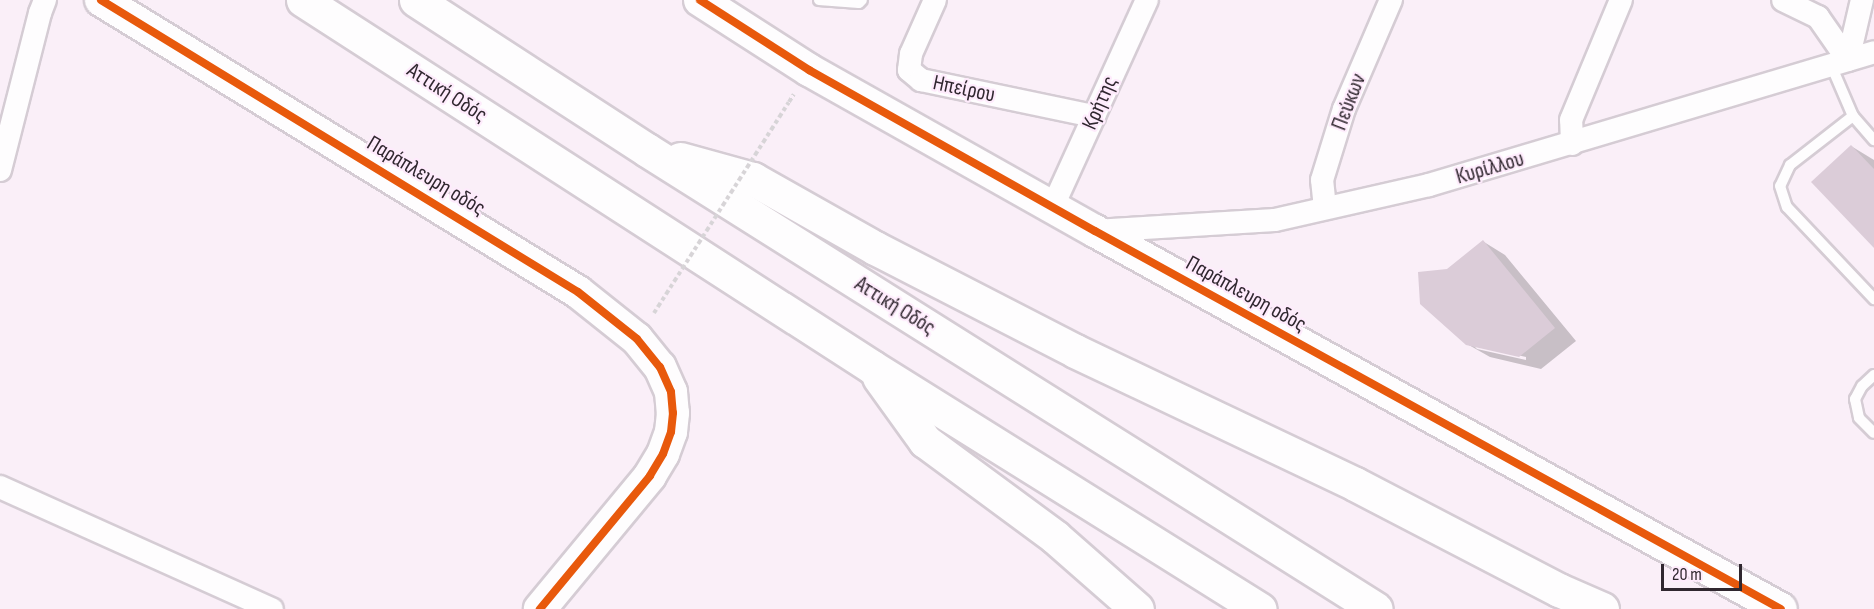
<!DOCTYPE html>
<meta charset="utf-8">
<style>
body{margin:0}
#map{position:relative;width:1874px;height:609px;overflow:hidden;background:#faeff8;font-family:"Sofia Sans Condensed",sans-serif}
div>[style]{position:absolute}
[style*='--x']{left:calc(var(--x)*1px);top:calc(var(--y)*1px);width:calc(var(--w)*1px);rotate:calc(var(--a)*1deg)}
.shadow>*{inset:0;background:#0003}
.building>*{inset:0;background:#dbccd8}
.path>*{height:4px;margin-top:-2px;transform-origin:0;background:repeating-linear-gradient(90deg,#d7d4d7 0 4.5px,transparent 0 7.5px)}
.roads{filter:drop-shadow(2px 0 #d5ccd4) drop-shadow(-2px 0 #d5ccd4) drop-shadow(0 2px #d5ccd4) drop-shadow(0 -2px #d5ccd4)}
.lane>*{height:10px;margin:-5px;padding:0 5px;transform-origin:5px;border-radius:5px;background:#fefdfe}
.street>*{height:22px;margin:-11px;padding:0 11px;transform-origin:11px;border-radius:11px;background:#fefdfe}
.secondary>*{height:32px;margin:-16px;padding:0 16px;transform-origin:16px;border-radius:16px;background:#fefdfe}
.highway>*{height:33px;margin:-16.5px;padding:0 16.5px;transform-origin:16.5px;border-radius:16.5px;background:#fefdfe}
.path-bridge>*{height:4px;margin-top:-2px;transform-origin:0;background:repeating-linear-gradient(90deg,#d7d4d7 0 4.5px,transparent 0 7.5px)}
.cycleway>*{height:8px;margin:-4px;padding:0 4px;transform-origin:4px;border-radius:4px;background:#e8590c}
span{translate:-50% -50%;white-space:nowrap;text-align:center;line-height:1.15;-webkit-text-stroke:4.5px #feebfc;paint-order:stroke}
.street-label{font-size:22px;color:#30272f}
.scale{position:absolute;left:1661px;top:564px;width:81px;height:27px;box-sizing:border-box;border:3px solid #30272f;border-top:0;padding-left:8px;font-size:18px;line-height:21px;white-space:nowrap;color:#30272f;-webkit-text-stroke:4px #feebfc;paint-order:stroke}
</style>
<div id="map">
<div class="shadow">
<div style="clip-path:polygon(1851px 146px,1874px 160px,1874px 246px)"></div>
<div style="clip-path:polygon(evenodd,1484px 242px,1505px 255px,1576px 341px,1541px 369px,1490px 357px,1467px 344px,1448px 271px,1484px 242px,1473px 345px,1526px 357px,1526px 360px,1477px 349px,1473px 345px)"></div>
</div>
<div class="building">
<div style="clip-path:polygon(1851px 145px,1874px 169px,1874px 248px,1811px 182px)"></div>
<div style="clip-path:polygon(1483px 240px,1555px 328px,1519px 357px,1466px 345px,1420px 304px,1418px 272px,1447px 269px)"></div>
</div>
<div class="path">
<div style="--x:789;--y:102;--w:9;--a:-58"></div>
</div>
<div class="roads">
<div class="lane">
<div style="--x:819;--y:0;--w:40;--a:4.3"></div>
<div style="--x:859;--y:3;--w:4;--a:-45"></div>
<div style="--x:1831;--y:65;--w:56;--a:66.7"></div>
<div style="--x:1853;--y:116;--w:32;--a:49"></div>
<div style="--x:1853;--y:116;--w:80;--a:142.1"></div>
<div style="--x:1790;--y:165;--w:23;--a:115"></div>
<div style="--x:1780;--y:186;--w:22;--a:72"></div>
<div style="--x:1787;--y:207;--w:127;--a:46.6"></div>
<div style="--x:1874;--y:375;--w:16;--a:137"></div>
<div style="--x:1862;--y:386;--w:15;--a:118"></div>
<div style="--x:1855;--y:399;--w:19;--a:78"></div>
<div style="--x:1859;--y:418;--w:21;--a:45"></div>
</div>
<div class="street">
<div style="--x:935;--y:0;--w:59;--a:114"></div>
<div style="--x:911;--y:54;--w:16;--a:97"></div>
<div style="--x:909;--y:70;--w:16;--a:40"></div>
<div style="--x:921;--y:80;--w:177;--a:11.8"></div>
<div style="--x:1783;--y:0;--w:39;--a:26"></div>
<div style="--x:1818;--y:17;--w:52;--a:55.1"></div>
<div style="--x:1848;--y:60;--w:62;--a:-76.9"></div>
<div style="--x:1572;--y:144;--w:24;--a:-92"></div>
<div style="--x:1571;--y:120;--w:130;--a:-67.4"></div>
<div style="--x:0;--y:170;--w:162;--a:-75.7"></div>
<div style="--x:40;--y:13;--w:14;--a:-69"></div>
<div style="--x:1053;--y:206;--w:226;--a:-65.5"></div>
<div style="--x:1325;--y:208;--w:28;--a:-96"></div>
<div style="--x:1322;--y:180;--w:74;--a:-72.8"></div>
<div style="--x:1344;--y:109;--w:119;--a:-66.7"></div>
<div style="--x:1095;--y:231;--w:180;--a:-3.5"></div>
<div style="--x:1275;--y:220;--w:158;--a:-12.8"></div>
<div style="--x:1429;--y:185;--w:464;--a:-16.6"></div>
<div style="--x:0;--y:487;--w:298;--a:24.2"></div>
</div>
<div class="secondary">
<div style="--x:101;--y:0;--w:559;--a:31.47"></div>
<div style="--x:578;--y:292;--w:75;--a:38.5"></div>
<div style="--x:637;--y:339;--w:36;--a:51"></div>
<div style="--x:660;--y:367;--w:27;--a:66"></div>
<div style="--x:671;--y:392;--w:21;--a:85"></div>
<div style="--x:673;--y:413;--w:19;--a:96"></div>
<div style="--x:671;--y:432;--w:23;--a:110"></div>
<div style="--x:663;--y:454;--w:26;--a:121"></div>
<div style="--x:650;--y:476;--w:173;--a:129.6"></div>
<div style="--x:700;--y:0;--w:130;--a:32.7"></div>
<div style="--x:809;--y:70;--w:328;--a:29.4"></div>
<div style="--x:1095;--y:231;--w:783;--a:28.86"></div>
</div>
<div class="highway">
<div style="--x:303;--y:0;--w:677;--a:32.82"></div>
<div style="--x:872;--y:367;--w:457;--a:32"></div>
<div style="--x:416;--y:0;--w:275;--a:33"></div>
<div style="--x:647;--y:150;--w:861;--a:32.2"></div>
<div style="--x:680;--y:159;--w:76;--a:15.3"></div>
<div style="--x:753;--y:179;--w:140;--a:29.5"></div>
<div style="--x:875;--y:248;--w:225;--a:27.2"></div>
<div style="--x:1075;--y:351;--w:310;--a:25.4"></div>
<div style="--x:1355;--y:484;--w:230;--a:27.5"></div>
<div style="--x:1559;--y:590;--w:47;--a:23.8"></div>
<div style="--x:879;--y:377;--w:79;--a:54.3"></div>
<div style="--x:925;--y:441;--w:162;--a:36.4"></div>
<div style="--x:1055;--y:537;--w:109;--a:41.3"></div>
</div>
</div>
<div class="path-bridge">
<div style="--x:654;--y:313;--w:250;--a:-57.4"></div>
</div>
<div class="cycleway">
<div style="--x:101;--y:0;--w:559;--a:31.47"></div>
<div style="--x:578;--y:292;--w:75;--a:38.5"></div>
<div style="--x:637;--y:339;--w:36;--a:51"></div>
<div style="--x:660;--y:367;--w:27;--a:66"></div>
<div style="--x:671;--y:392;--w:21;--a:85"></div>
<div style="--x:673;--y:413;--w:19;--a:96"></div>
<div style="--x:671;--y:432;--w:23;--a:110"></div>
<div style="--x:663;--y:454;--w:26;--a:121"></div>
<div style="--x:650;--y:476;--w:173;--a:129.6"></div>
<div style="--x:700;--y:0;--w:130;--a:32.7"></div>
<div style="--x:809;--y:70;--w:328;--a:29.4"></div>
<div style="--x:1095;--y:231;--w:783;--a:28.86"></div>
</div>
<div class="street-label">
<span style="left:964px;top:89px;rotate:12deg">Ηπείρου</span>
<span style="left:447px;top:93px;rotate:33deg">Αττική Οδός</span>
<span style="left:1349px;top:102px;rotate:-69deg">Πεύκων</span>
<span style="left:1100px;top:103px;rotate:-66deg">Κρήτης</span>
<span style="left:1490px;top:168px;rotate:-16deg">Κυρίλλου</span>
<span style="left:426px;top:176px;rotate:31deg">Παράπλευρη οδός</span>
<span style="left:1246px;top:294px;rotate:29deg">Παράπλευρη οδός</span>
<span style="left:895px;top:306px;rotate:32deg">Αττική Οδός</span>
</div>
<div class="scale">20 m</div>
</div>
